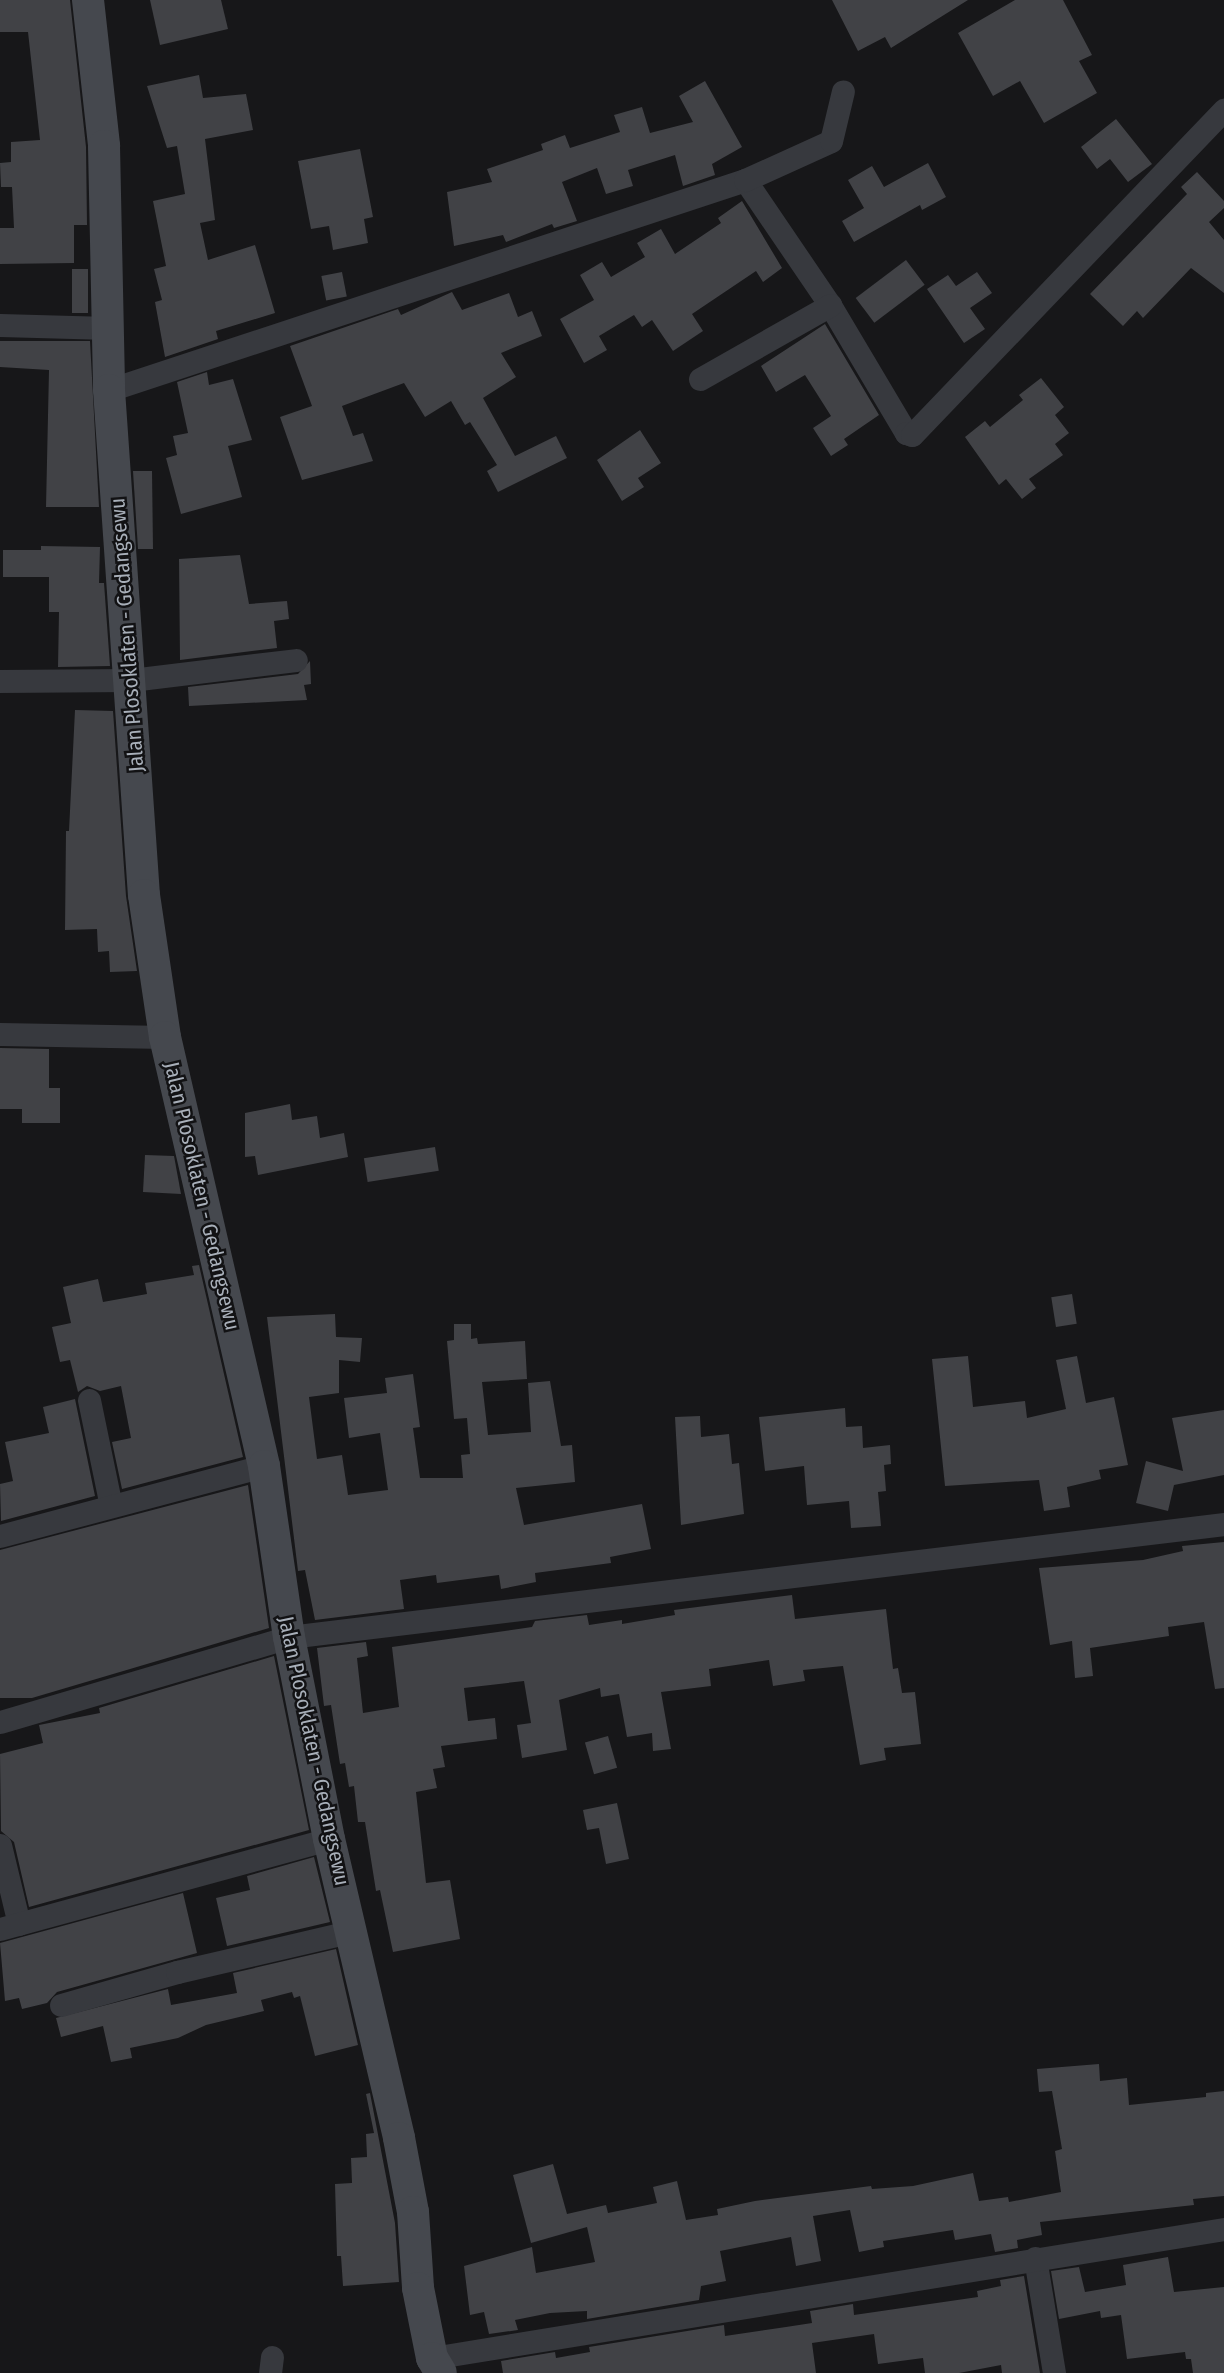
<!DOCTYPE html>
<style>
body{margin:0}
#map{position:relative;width:1224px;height:2373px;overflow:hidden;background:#171719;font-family:"Fira Sans Condensed",sans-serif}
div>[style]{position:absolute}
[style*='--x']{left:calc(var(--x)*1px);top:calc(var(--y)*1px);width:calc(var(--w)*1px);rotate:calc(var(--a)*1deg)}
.building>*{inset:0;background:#414246;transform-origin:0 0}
.minor>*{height:23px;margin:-11.5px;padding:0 11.5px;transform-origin:11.5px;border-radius:11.5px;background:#37393e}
.secondary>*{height:32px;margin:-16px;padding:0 16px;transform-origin:16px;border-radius:16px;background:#45484e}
span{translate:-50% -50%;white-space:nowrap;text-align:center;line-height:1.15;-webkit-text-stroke:5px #121214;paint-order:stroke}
.street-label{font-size:21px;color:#a8afb9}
</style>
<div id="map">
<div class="building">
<div style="clip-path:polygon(0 0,70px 0,86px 147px,87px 225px,74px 225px,74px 263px,0 264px,0 228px,14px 228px,12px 187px,1px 187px,0 163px,11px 162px,11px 142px,40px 140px,28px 32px,0 32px)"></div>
<div style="clip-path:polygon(150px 0,221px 0,228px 29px,160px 45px)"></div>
<div style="clip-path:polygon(832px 0,968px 0,891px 48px,885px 37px,858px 51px)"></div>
<div style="clip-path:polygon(1015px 0,1063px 0,1092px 55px,1079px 61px,1097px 93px,1044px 123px,1020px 81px,993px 96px,958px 33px)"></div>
<div style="clip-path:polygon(199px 75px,203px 98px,246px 94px,253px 130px,205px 139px,215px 220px,200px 223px,208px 260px,255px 245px,275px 313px,216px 331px,218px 339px,165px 357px,155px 302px,162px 300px,154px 269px,166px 266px,153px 201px,185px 194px,177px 146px,167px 148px,147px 86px)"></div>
<div style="clip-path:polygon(705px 81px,742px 147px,712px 164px,715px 175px,683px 186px,675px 155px,628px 170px,633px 186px,606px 194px,597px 168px,562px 182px,577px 221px,554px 228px,552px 224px,506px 242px,503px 235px,454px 246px,447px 192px,492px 182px,487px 169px,543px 150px,541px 144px,565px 135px,570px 148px,620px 132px,614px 115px,642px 107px,650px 133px,693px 122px,679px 96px)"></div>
<div style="clip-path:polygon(1116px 119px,1152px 164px,1128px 182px,1110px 159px,1097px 169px,1081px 147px)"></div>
<div style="clip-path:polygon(360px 149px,373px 217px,364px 219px,368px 243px,333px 250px,329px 226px,311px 229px,298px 161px)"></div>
<div style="clip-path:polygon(928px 163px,946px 197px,922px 210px,920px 205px,854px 242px,842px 221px,864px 208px,848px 180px,872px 166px,884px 187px)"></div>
<div style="clip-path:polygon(1197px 172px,1224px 201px,1224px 208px,1209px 222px,1224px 240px,1224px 293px,1191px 268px,1143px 318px,1137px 311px,1123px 326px,1090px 294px,1187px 194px,1181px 187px)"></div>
<div style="clip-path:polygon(742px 201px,782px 268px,763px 282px,756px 271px,692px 314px,703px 331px,673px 351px,652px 320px,642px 327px,634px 315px,599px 336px,607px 350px,584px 363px,560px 319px,594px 300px,580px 275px,602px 262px,611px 277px,645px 257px,637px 243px,661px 229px,675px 254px,721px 223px,718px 218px)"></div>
<div style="left:906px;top:260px;width:31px;height:63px;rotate:53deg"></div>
<div style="left:72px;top:269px;width:16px;height:44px"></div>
<div style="left:342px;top:272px;width:25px;height:21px;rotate:79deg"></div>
<div style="clip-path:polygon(977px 272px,992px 293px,970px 308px,985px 329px,964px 343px,927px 289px,948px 275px,956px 286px)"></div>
<div style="clip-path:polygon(452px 292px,462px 310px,509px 293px,518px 317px,532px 311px,542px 336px,501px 353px,516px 377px,483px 398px,515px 456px,556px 436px,567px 458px,498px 492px,487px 471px,497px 465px,470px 422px,465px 425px,451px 401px,425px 417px,404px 383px,342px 406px,353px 436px,363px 433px,373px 461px,302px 480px,280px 417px,312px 406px,290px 346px,398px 309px,401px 315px)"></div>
<div style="clip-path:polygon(825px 324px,879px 415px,844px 439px,848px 445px,831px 456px,813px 428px,831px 416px,805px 375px,776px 392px,761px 366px)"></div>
<div style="clip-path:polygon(0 341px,90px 341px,99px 507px,46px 507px,49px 370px,0 367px)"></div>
<div style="clip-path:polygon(207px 372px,209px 385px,233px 379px,252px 440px,228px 446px,242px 497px,181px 514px,166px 458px,177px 455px,173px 436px,188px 433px,177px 382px)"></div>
<div style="clip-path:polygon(1041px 378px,1064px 407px,1055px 415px,1069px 433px,1055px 444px,1063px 455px,1029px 479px,1036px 488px,1022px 499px,1006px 479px,999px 485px,965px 437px,985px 421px,990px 427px,1023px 400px,1019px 395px)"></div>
<div style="clip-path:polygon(640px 430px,661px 463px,638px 478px,644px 487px,622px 501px,597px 460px)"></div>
<div style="clip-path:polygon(133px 471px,152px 471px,153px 549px,138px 549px)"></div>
<div style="clip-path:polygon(41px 546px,100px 547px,99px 583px,104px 583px,110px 666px,58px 667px,59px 612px,49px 612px,49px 577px,3px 577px,3px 550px,41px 550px)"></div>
<div style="clip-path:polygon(240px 555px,249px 604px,287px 601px,289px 619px,274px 621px,277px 648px,180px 660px,179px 559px)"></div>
<div style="clip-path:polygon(310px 661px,311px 684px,304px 685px,307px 700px,189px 706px,188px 687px,298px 674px)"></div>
<div style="clip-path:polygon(75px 710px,113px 711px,126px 896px,137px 971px,110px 972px,109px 951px,98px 952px,97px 929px,65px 930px,66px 831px,69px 831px)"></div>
<div style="clip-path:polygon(0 1048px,49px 1049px,49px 1088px,60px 1088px,60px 1123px,22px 1123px,22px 1109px,0 1109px)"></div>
<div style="clip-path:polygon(290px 1104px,292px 1120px,317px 1116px,320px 1138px,344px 1133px,348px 1157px,258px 1175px,255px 1156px,245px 1157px,245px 1113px)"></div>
<div style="left:435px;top:1147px;width:24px;height:72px;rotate:81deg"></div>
<div style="clip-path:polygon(145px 1155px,174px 1156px,181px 1194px,143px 1192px)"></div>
<div style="clip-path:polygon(199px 1265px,243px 1457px,122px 1489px,112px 1442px,131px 1438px,121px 1386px,100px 1391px,87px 1386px,78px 1392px,70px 1360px,60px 1362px,52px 1327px,71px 1323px,63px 1287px,98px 1279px,103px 1302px,147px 1294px,145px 1283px,194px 1275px,192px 1266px)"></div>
<div style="left:1072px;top:1294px;width:30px;height:21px;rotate:81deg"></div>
<div style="clip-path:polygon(335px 1314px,336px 1337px,362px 1338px,360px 1362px,339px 1360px,339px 1393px,309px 1397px,317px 1459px,342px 1455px,348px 1495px,388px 1490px,380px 1433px,349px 1438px,344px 1398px,387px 1393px,385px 1378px,413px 1374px,420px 1427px,413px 1428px,420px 1478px,463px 1478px,461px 1455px,470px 1454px,467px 1418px,454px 1419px,447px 1341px,454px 1340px,454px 1324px,471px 1324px,471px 1339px,477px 1338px,478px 1344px,525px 1341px,527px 1379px,482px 1382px,488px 1435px,531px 1432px,528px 1383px,550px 1381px,561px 1446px,572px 1445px,575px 1482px,516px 1488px,524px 1525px,642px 1504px,651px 1549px,610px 1557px,611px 1563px,535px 1573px,536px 1582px,501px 1589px,499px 1575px,437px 1583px,436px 1575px,400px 1580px,404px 1609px,315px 1620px,305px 1570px,298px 1571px,267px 1317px)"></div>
<div style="clip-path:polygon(968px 1356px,973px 1407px,1025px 1401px,1027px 1418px,1066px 1409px,1056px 1360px,1077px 1356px,1086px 1403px,1114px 1397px,1128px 1465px,1099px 1470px,1101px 1479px,1067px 1487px,1070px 1507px,1044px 1511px,1039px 1480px,945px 1486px,932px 1359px)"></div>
<div style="clip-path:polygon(75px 1399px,95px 1496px,1px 1521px,0 1484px,13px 1481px,5px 1442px,49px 1433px,43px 1407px)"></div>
<div style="clip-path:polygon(845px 1408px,846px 1427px,862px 1426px,863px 1448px,890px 1445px,891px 1464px,884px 1465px,886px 1491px,878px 1492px,881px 1526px,851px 1528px,849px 1501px,807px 1505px,804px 1466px,765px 1471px,759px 1417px)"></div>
<div style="clip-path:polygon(1224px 1410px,1224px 1475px,1174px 1485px,1168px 1511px,1136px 1503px,1146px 1461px,1183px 1471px,1172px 1418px)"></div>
<div style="clip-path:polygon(700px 1416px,701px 1437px,729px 1434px,732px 1464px,739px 1463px,744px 1514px,681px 1525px,675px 1417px)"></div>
<div style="clip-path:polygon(248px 1485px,269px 1628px,32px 1698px,0 1698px,0 1550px)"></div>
<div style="clip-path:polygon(1224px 1542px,1224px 1688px,1215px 1689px,1204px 1622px,1168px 1627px,1169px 1636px,1090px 1648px,1093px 1676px,1075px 1678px,1072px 1641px,1050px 1645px,1039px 1568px,1143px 1560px,1183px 1551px,1182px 1546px)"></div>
<div style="clip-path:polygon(792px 1595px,795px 1619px,886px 1609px,893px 1669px,898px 1668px,902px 1693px,915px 1692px,921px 1744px,884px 1748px,886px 1760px,860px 1765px,843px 1666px,803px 1670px,805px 1681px,773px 1686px,769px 1660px,709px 1669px,711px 1686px,661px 1692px,671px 1749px,653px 1751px,652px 1733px,627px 1737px,619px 1694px,601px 1697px,600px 1688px,559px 1700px,567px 1750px,522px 1758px,517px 1725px,531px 1723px,524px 1681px,464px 1688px,468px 1721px,495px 1718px,497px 1739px,441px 1746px,445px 1767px,433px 1769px,437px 1788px,416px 1792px,426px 1883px,450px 1880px,460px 1939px,393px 1952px,380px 1890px,376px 1891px,365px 1822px,358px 1822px,354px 1786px,349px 1787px,345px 1763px,340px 1764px,331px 1705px,324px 1706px,317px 1648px,366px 1642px,368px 1656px,357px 1658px,363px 1713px,399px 1707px,392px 1647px,532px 1627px,535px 1621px,587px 1615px,589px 1625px,622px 1620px,622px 1624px,675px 1615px,674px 1610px)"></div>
<div style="clip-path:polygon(274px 1656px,309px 1830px,29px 1907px,14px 1842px,1px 1831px,0 1754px,43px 1743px,39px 1725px,100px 1713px,99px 1708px)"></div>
<div style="left:608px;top:1736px;width:33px;height:24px;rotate:74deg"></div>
<div style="clip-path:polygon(617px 1803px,629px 1859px,606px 1864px,599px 1828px,587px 1830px,583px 1810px)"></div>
<div style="clip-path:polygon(314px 1857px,330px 1922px,227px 1946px,216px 1898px,250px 1890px,247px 1876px)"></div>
<div style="clip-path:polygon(183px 1893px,197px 1953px,57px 1992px,47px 2003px,22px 2009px,19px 1998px,5px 2001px,0 1943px)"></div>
<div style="clip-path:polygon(336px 1949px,358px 2045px,315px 2056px,300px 1996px,294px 1998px,292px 1992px,261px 2000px,264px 2011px,206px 2025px,178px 2038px,130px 2048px,132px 2058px,111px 2062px,103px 2026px,61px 2037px,56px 2018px,168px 1989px,171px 2005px,237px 1993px,233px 1973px)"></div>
<div style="clip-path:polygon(1099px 2064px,1100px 2081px,1127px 2078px,1129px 2105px,1206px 2097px,1206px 2093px,1224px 2091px,1224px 2196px,1193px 2199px,1194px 2205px,1040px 2222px,1042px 2235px,1017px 2240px,1018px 2248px,995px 2252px,991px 2234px,955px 2240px,953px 2230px,883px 2241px,884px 2247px,859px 2252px,850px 2210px,813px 2216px,821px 2261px,796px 2266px,791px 2237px,720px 2251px,726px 2281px,701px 2286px,699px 2300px,587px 2319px,587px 2311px,550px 2313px,515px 2320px,518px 2330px,489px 2334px,484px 2312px,470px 2315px,464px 2266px,532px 2247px,536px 2273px,595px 2262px,587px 2227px,531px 2243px,513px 2175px,553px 2164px,567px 2214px,606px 2205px,608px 2213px,657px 2203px,653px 2187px,677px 2181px,686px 2220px,718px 2215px,717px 2209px,755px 2201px,871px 2186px,872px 2189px,913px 2186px,973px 2173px,979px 2201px,1008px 2197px,1009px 2202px,1061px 2192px,1055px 2151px,1062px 2149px,1052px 2091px,1039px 2092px,1037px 2069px)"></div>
<div style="clip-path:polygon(370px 2093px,395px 2223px,399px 2282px,343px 2286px,341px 2256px,337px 2256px,335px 2184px,352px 2183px,351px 2158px,367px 2157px,366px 2134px,374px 2133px,366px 2094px)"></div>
<div style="clip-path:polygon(1168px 2257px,1174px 2292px,1224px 2287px,1224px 2373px,1193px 2373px,1191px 2359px,1186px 2359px,1185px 2352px,1127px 2359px,1121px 2315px,1101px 2318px,1100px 2311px,1059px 2319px,1051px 2271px,1079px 2267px,1085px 2292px,1126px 2285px,1123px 2265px)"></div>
<div style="clip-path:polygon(1024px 2276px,1040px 2373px,1002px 2373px,1001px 2365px,959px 2373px,925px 2373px,923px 2358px,878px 2364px,874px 2334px,812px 2343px,816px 2373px,503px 2373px,501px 2361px,555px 2352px,556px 2358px,590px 2352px,589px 2347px,724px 2325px,725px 2336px,786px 2327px,812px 2323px,810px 2311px,853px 2304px,854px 2315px,978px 2297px,977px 2291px,1001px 2286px,1000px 2280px)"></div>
</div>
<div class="minor">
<div style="--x:745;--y:180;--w:151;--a:55.8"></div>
<div style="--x:830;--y:305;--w:149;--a:59.3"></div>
<div style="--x:906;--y:433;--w:6;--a:18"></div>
<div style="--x:912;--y:435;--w:451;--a:-46.2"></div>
<div style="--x:0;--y:325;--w:109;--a:1.6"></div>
<div style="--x:700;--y:379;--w:150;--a:-29.6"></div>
<div style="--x:109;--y:390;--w:670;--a:-18.27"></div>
<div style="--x:745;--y:180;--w:94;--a:-24.4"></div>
<div style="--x:831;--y:141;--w:51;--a:-76.5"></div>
<div style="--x:0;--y:681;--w:131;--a:-0.4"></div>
<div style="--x:131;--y:680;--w:166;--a:-6.9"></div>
<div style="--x:0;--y:1034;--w:165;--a:1"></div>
<div style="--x:89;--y:1400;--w:108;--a:78.3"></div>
<div style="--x:0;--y:1536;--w:273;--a:-14.9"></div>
<div style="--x:0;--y:1722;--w:301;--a:-16.4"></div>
<div style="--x:289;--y:1637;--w:942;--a:-6.89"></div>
<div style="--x:0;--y:1845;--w:81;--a:76.5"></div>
<div style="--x:0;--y:1929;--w:341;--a:-15.3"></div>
<div style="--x:61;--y:2005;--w:121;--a:-15.9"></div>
<div style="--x:177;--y:1972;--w:181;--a:-13.1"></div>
<div style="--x:1035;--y:2258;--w:117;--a:80.6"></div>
<div style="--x:432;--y:2358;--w:802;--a:-9.25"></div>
<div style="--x:270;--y:2373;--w:16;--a:-83"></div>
</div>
<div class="secondary">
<div style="--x:88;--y:0;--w:147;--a:83.7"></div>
<div style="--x:104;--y:146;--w:244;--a:88.8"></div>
<div style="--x:109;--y:390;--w:506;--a:86.04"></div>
<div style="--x:144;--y:895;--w:144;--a:81.6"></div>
<div style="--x:165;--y:1037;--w:440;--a:77"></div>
<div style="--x:264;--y:1466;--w:173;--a:81.7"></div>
<div style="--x:289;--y:1637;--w:206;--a:78.8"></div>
<div style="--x:329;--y:1839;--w:307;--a:76.8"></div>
<div style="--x:399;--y:2138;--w:75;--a:79.3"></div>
<div style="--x:413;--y:2212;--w:76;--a:86.2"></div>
<div style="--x:418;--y:2288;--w:71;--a:78.7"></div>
<div style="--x:432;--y:2358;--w:17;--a:59"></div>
</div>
<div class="street-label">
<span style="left:127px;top:635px;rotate:-94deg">Jalan Plosoklaten - Gedangsewu</span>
<span style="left:202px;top:1196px;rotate:77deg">Jalan Plosoklaten - Gedangsewu</span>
<span style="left:314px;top:1751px;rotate:78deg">Jalan Plosoklaten - Gedangsewu</span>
</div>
</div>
